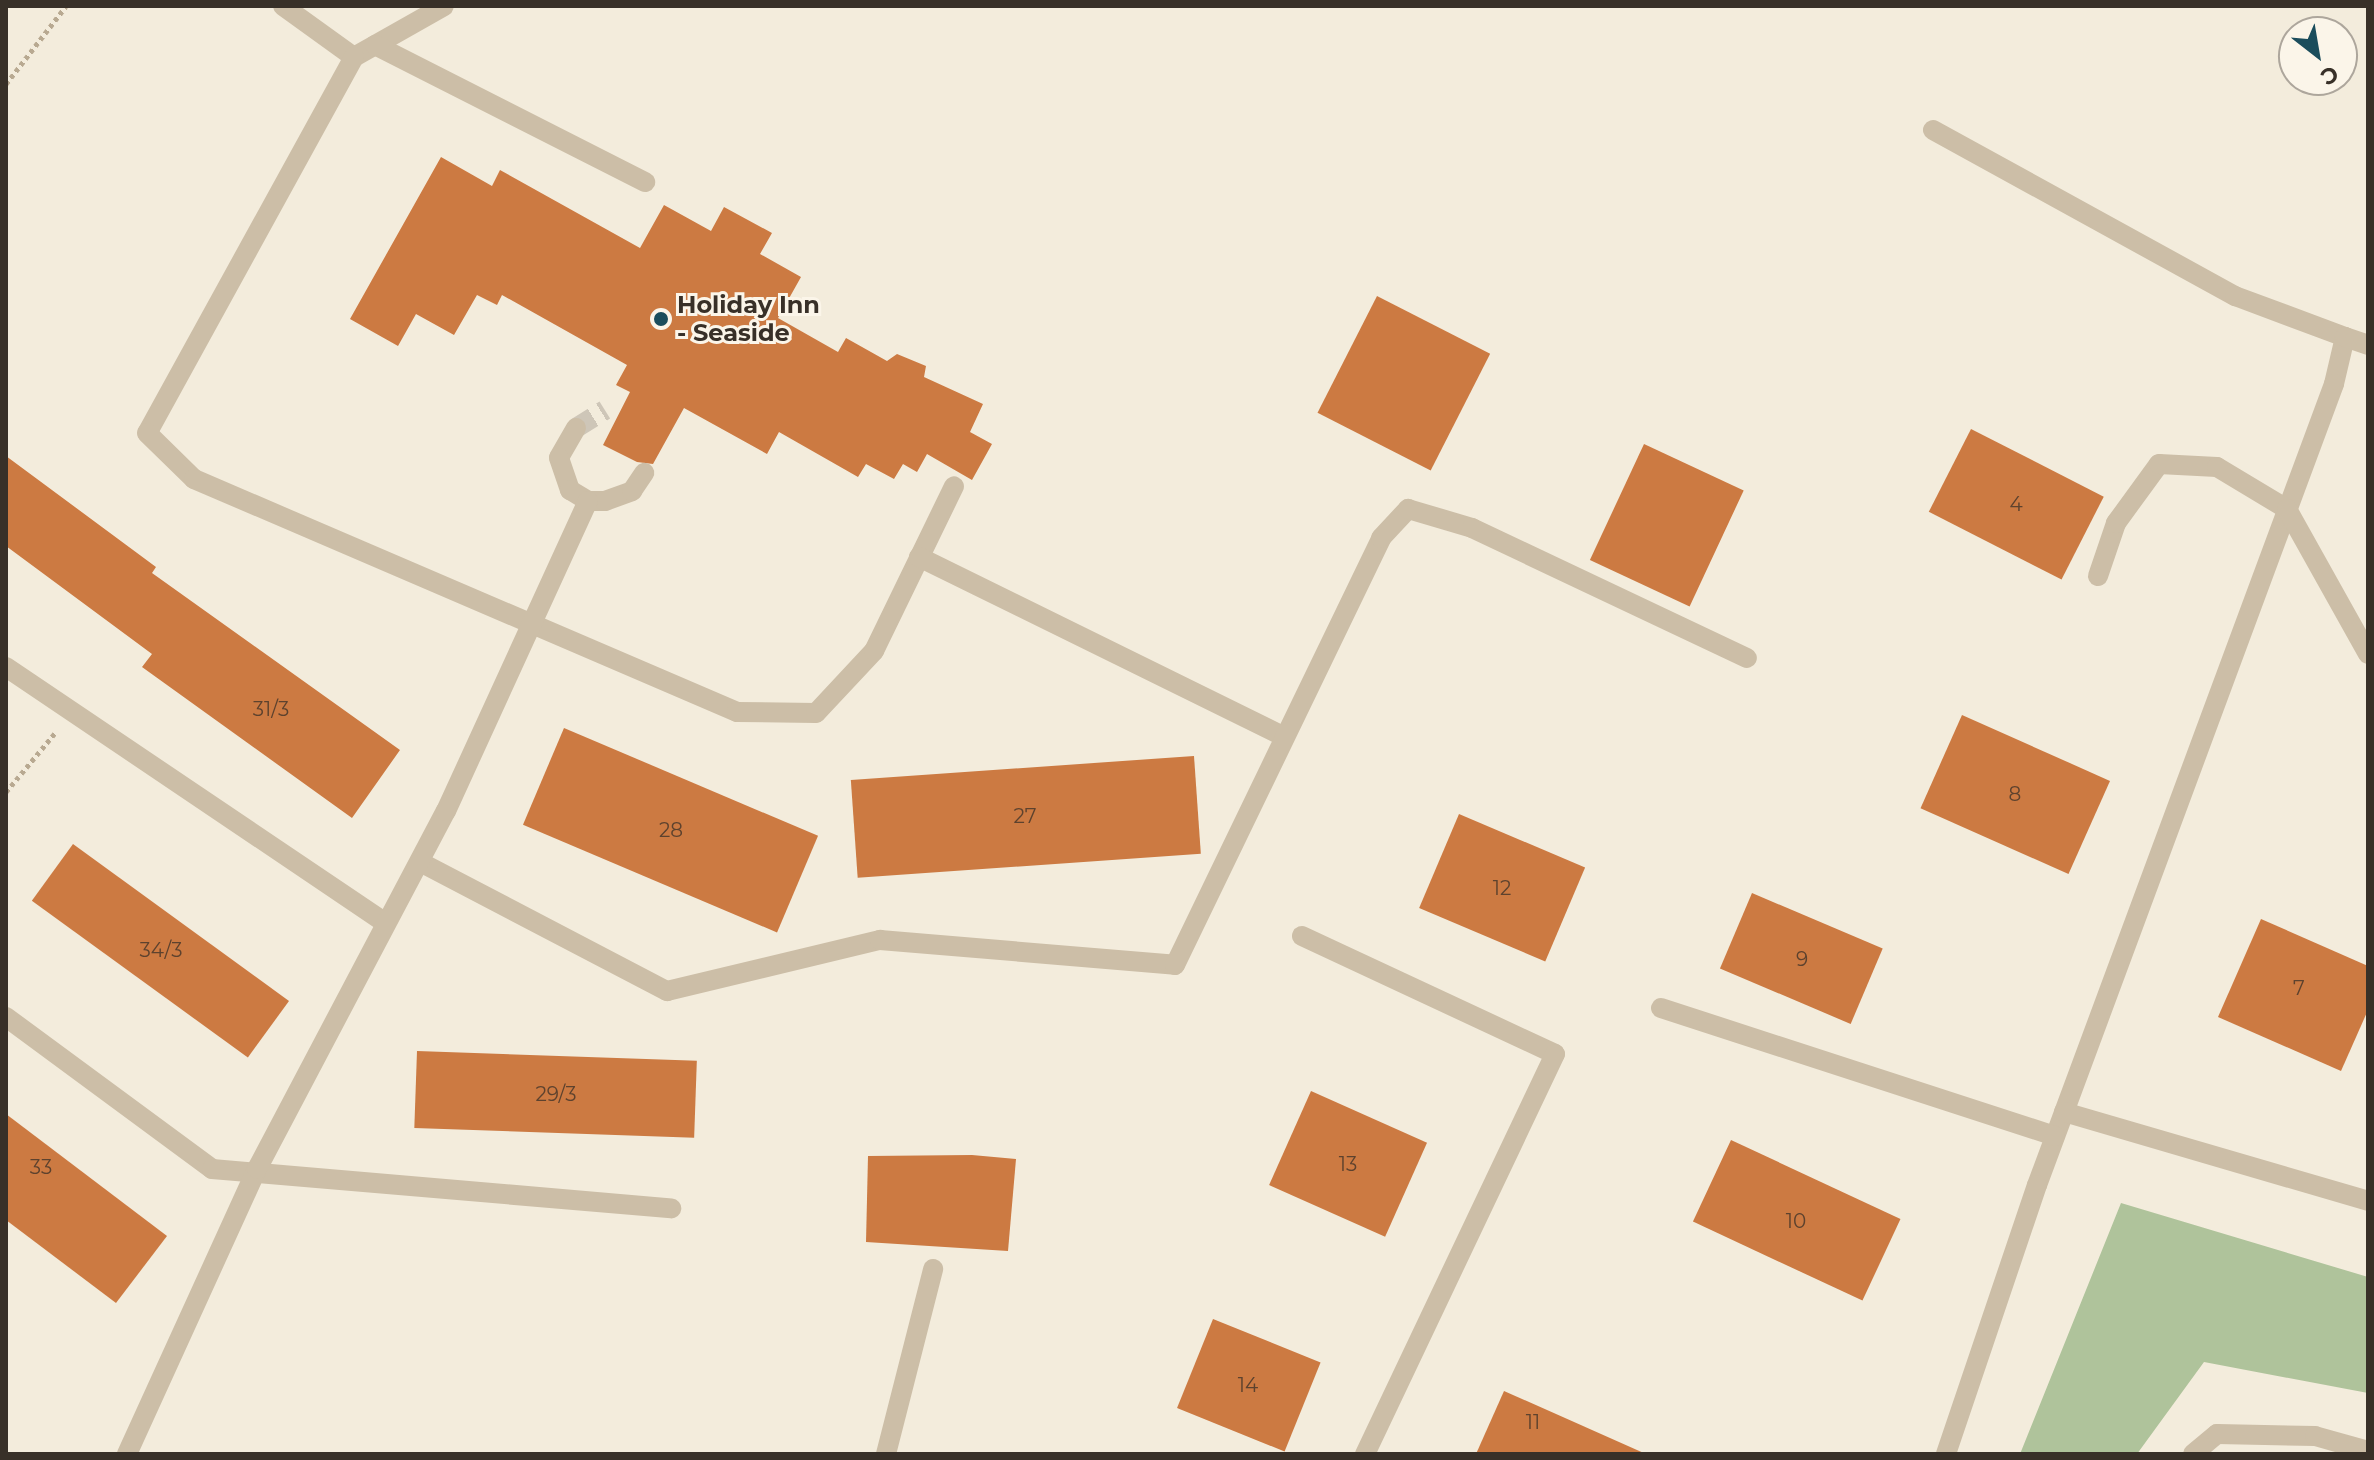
<!DOCTYPE html>
<meta charset="utf-8">
<style>
body{margin:0}
#map{position:relative;width:2374px;height:1460px;overflow:hidden;background:#f3ecdc;font-family:Montserrat,sans-serif}
div>[style]{position:absolute}
[style*='--x']{left:calc(var(--x)*1px);top:calc(var(--y)*1px);width:calc(var(--w)*1px);rotate:calc(var(--a)*1deg)}
.green>*{inset:0;background:#afc39b}
.building>*{inset:0;background:#cc7a42;transform-origin:0 0}
.minor-tunnel>*{height:20px;margin-top:-10px;transform-origin:0;background:repeating-linear-gradient(90deg,#cec6b8 0 20px,transparent 0 30px)}
.path>*{height:5px;margin-top:-2.5px;transform-origin:0;background:repeating-linear-gradient(90deg,#b8a991 0 4px,transparent 0 8px)}
.minor>*{height:20px;margin:-10px;padding:0 10px;transform-origin:10px;border-radius:10px;background:#ccbea7}
.dots>*{width:22px;height:22px;translate:-50% -50%;box-sizing:border-box;border:4px solid #fbf5e9;border-radius:50%}
span{translate:-50% -50%;white-space:nowrap;text-align:center;line-height:1.15;-webkit-text-stroke:6px #fbf5e9;paint-order:stroke}
.number-label{font-size:20px;color:#5d422e}
.number-label span{-webkit-text-stroke-width:0}
.poi-label{font-size:24px;color:#383028;font-weight:700}
.left{translate:0 -50%;text-align:left}
.frame{position:absolute;inset:0;border:8px solid #383028;pointer-events:none}
.north{position:absolute;left:2278px;top:16px;width:80px;height:80px;box-sizing:border-box;background:#fbf5e9;border:2px solid #ada69c;border-radius:50%;rotate:149deg;font-size:22px;font-weight:700;line-height:32px;text-align:center;color:#383028}
.north::after{content:'';display:block;margin:auto;width:28px;height:36px;background:#1b4d5c;clip-path:polygon(50% 0,100% 100%,50% 72%,0 100%)}
</style>
<div id="map">
<div class="green">
<div style="clip-path:polygon(2121px 1203px,2368px 1277px,2368px 1393px,2204px 1362px,2137px 1454px,2020px 1454px)"></div>
</div>
<div class="building">
<div style="clip-path:polygon(441px 157px,492px 186px,500px 170px,640px 248px,664px 205px,711px 231px,724px 207px,772px 233px,760px 254px,801px 277px,778px 318px,838px 352px,846px 338px,887px 361px,897px 354px,926px 366px,924px 377px,983px 404px,970px 432px,992px 444px,972px 480px,927px 454px,917px 472px,903px 464px,894px 479px,866px 464px,858px 477px,779px 432px,767px 454px,684px 408px,653px 464px,637px 462px,603px 445px,630px 392px,616px 385px,627px 365px,502px 295px,497px 305px,477px 295px,454px 335px,416px 314px,398px 346px,350px 319px)"></div>
<div style="left:1377px;top:296px;width:127px;height:131px;rotate:27deg"></div>
<div style="left:1971px;top:429px;width:149px;height:93px;rotate:27deg"></div>
<div style="left:1644px;top:444px;width:110px;height:128px;rotate:25deg"></div>
<div style="clip-path:polygon(6px 456px,156px 567px,152px 573px,400px 750px,352px 818px,142px 667px,152px 654px,6px 546px)"></div>
<div style="left:1962px;top:715px;width:162px;height:102px;rotate:24deg"></div>
<div style="left:564px;top:728px;width:276px;height:105px;rotate:23deg"></div>
<div style="left:1194px;top:756px;width:98px;height:344px;rotate:86deg"></div>
<div style="left:1459px;top:814px;width:137px;height:102px;rotate:23deg"></div>
<div style="left:73px;top:844px;width:267px;height:70px;rotate:36deg"></div>
<div style="left:1752px;top:893px;width:142px;height:82px;rotate:23deg"></div>
<div style="clip-path:polygon(2261px 919px,2368px 966px,2368px 1010px,2341px 1071px,2218px 1017px)"></div>
<div style="left:417px;top:1051px;width:280px;height:77px;rotate:2deg"></div>
<div style="left:1311px;top:1091px;width:127px;height:103px;rotate:24deg"></div>
<div style="clip-path:polygon(6px 1114px,167px 1236px,116px 1303px,6px 1220px)"></div>
<div style="left:1731px;top:1140px;width:187px;height:90px;rotate:25deg"></div>
<div style="clip-path:polygon(972px 1155px,1016px 1159px,1008px 1251px,866px 1242px,868px 1156px)"></div>
<div style="left:1213px;top:1319px;width:116px;height:96px;rotate:22deg"></div>
<div style="clip-path:polygon(1504px 1391px,1646px 1454px,1476px 1454px)"></div>
</div>
<div class="minor-tunnel">
<div style="--x:576;--y:428;--w:34;--a:-32"></div>
</div>
<div class="path">
<div style="--x:6;--y:84;--w:98;--a:-52.4"></div>
<div style="--x:6;--y:792;--w:77;--a:-50.3"></div>
</div>
<div class="minor">
<div style="--x:283;--y:6;--w:87;--a:35.7"></div>
<div style="--x:354;--y:57;--w:103;--a:-29.5"></div>
<div style="--x:375;--y:45;--w:303;--a:26.9"></div>
<div style="--x:354;--y:57;--w:429;--a:118.8"></div>
<div style="--x:147;--y:433;--w:66;--a:44.4"></div>
<div style="--x:194;--y:479;--w:591;--a:23.22"></div>
<div style="--x:737;--y:712;--w:79;--a:0.7"></div>
<div style="--x:816;--y:713;--w:85;--a:-46.9"></div>
<div style="--x:874;--y:651;--w:183;--a:-64.1"></div>
<div style="--x:1933;--y:130;--w:345;--a:28.8"></div>
<div style="--x:2235;--y:296;--w:117;--a:20.4"></div>
<div style="--x:2345;--y:337;--w:48;--a:103.2"></div>
<div style="--x:2334;--y:384;--w:854;--a:110.34"></div>
<div style="--x:2037;--y:1185;--w:284;--a:108.7"></div>
<div style="--x:2345;--y:337;--w:24;--a:19"></div>
<div style="--x:576;--y:428;--w:34;--a:120"></div>
<div style="--x:559;--y:458;--w:34;--a:71"></div>
<div style="--x:570;--y:490;--w:21;--a:31"></div>
<div style="--x:588;--y:501;--w:17;--a:0"></div>
<div style="--x:605;--y:501;--w:29;--a:-20"></div>
<div style="--x:632;--y:491;--w:22;--a:-56"></div>
<div style="--x:919;--y:557;--w:403;--a:26.2"></div>
<div style="--x:2098;--y:576;--w:56;--a:-71.2"></div>
<div style="--x:2116;--y:523;--w:73;--a:-53.9"></div>
<div style="--x:2159;--y:464;--w:58;--a:3"></div>
<div style="--x:2217;--y:467;--w:82;--a:31"></div>
<div style="--x:2287;--y:509;--w:166;--a:60.8"></div>
<div style="--x:6;--y:667;--w:458;--a:34"></div>
<div style="--x:420;--y:862;--w:279;--a:27.6"></div>
<div style="--x:667;--y:991;--w:219;--a:-13.5"></div>
<div style="--x:880;--y:940;--w:296;--a:4.8"></div>
<div style="--x:1175;--y:965;--w:474;--a:-64.2"></div>
<div style="--x:1381;--y:538;--w:40;--a:-47"></div>
<div style="--x:1408;--y:509;--w:67;--a:16.5"></div>
<div style="--x:1472;--y:528;--w:304;--a:25.3"></div>
<div style="--x:1302;--y:936;--w:279;--a:25"></div>
<div style="--x:1555;--y:1054;--w:443;--a:115.4"></div>
<div style="--x:1661;--y:1008;--w:414;--a:18"></div>
<div style="--x:6;--y:1017;--w:256;--a:36.4"></div>
<div style="--x:212;--y:1169;--w:461;--a:4.9"></div>
<div style="--x:2064;--y:1112;--w:317;--a:16.3"></div>
<div style="--x:127;--y:1454;--w:313;--a:-65.5"></div>
<div style="--x:257;--y:1169;--w:405;--a:-62.2"></div>
<div style="--x:446;--y:811;--w:341;--a:-65.4"></div>
<div style="--x:886;--y:1454;--w:191;--a:-75.7"></div>
<div style="--x:2193;--y:1454;--w:31;--a:-40"></div>
<div style="--x:2217;--y:1434;--w:98;--a:1.2"></div>
<div style="--x:2315;--y:1436;--w:55;--a:15.8"></div>
</div>
<div class="dots">
<div style="left:661px;top:319px;background:#1b4d5c"></div>
</div>
<div class="number-label">
<span style="left:2016px;top:504px">4</span>
<span style="left:271px;top:709px">31/3</span>
<span style="left:2015px;top:794px">8</span>
<span style="left:1025px;top:816px">27</span>
<span style="left:671px;top:830px">28</span>
<span style="left:1502px;top:888px">12</span>
<span style="left:161px;top:950px">34/3</span>
<span style="left:1802px;top:959px">9</span>
<span style="left:2299px;top:988px">7</span>
<span style="left:556px;top:1094px">29/3</span>
<span style="left:1348px;top:1164px">13</span>
<span style="left:41px;top:1167px">33</span>
<span style="left:1796px;top:1221px">10</span>
<span style="left:1248px;top:1385px">14</span>
<span style="left:1533px;top:1422px">11</span>
</div>
<div class="poi-label">
<span class="left" style="left:677px;top:319px">Holiday Inn<br>- Seaside</span>
</div>
<div class="frame"></div>
<div class="north">С</div>
</div>
